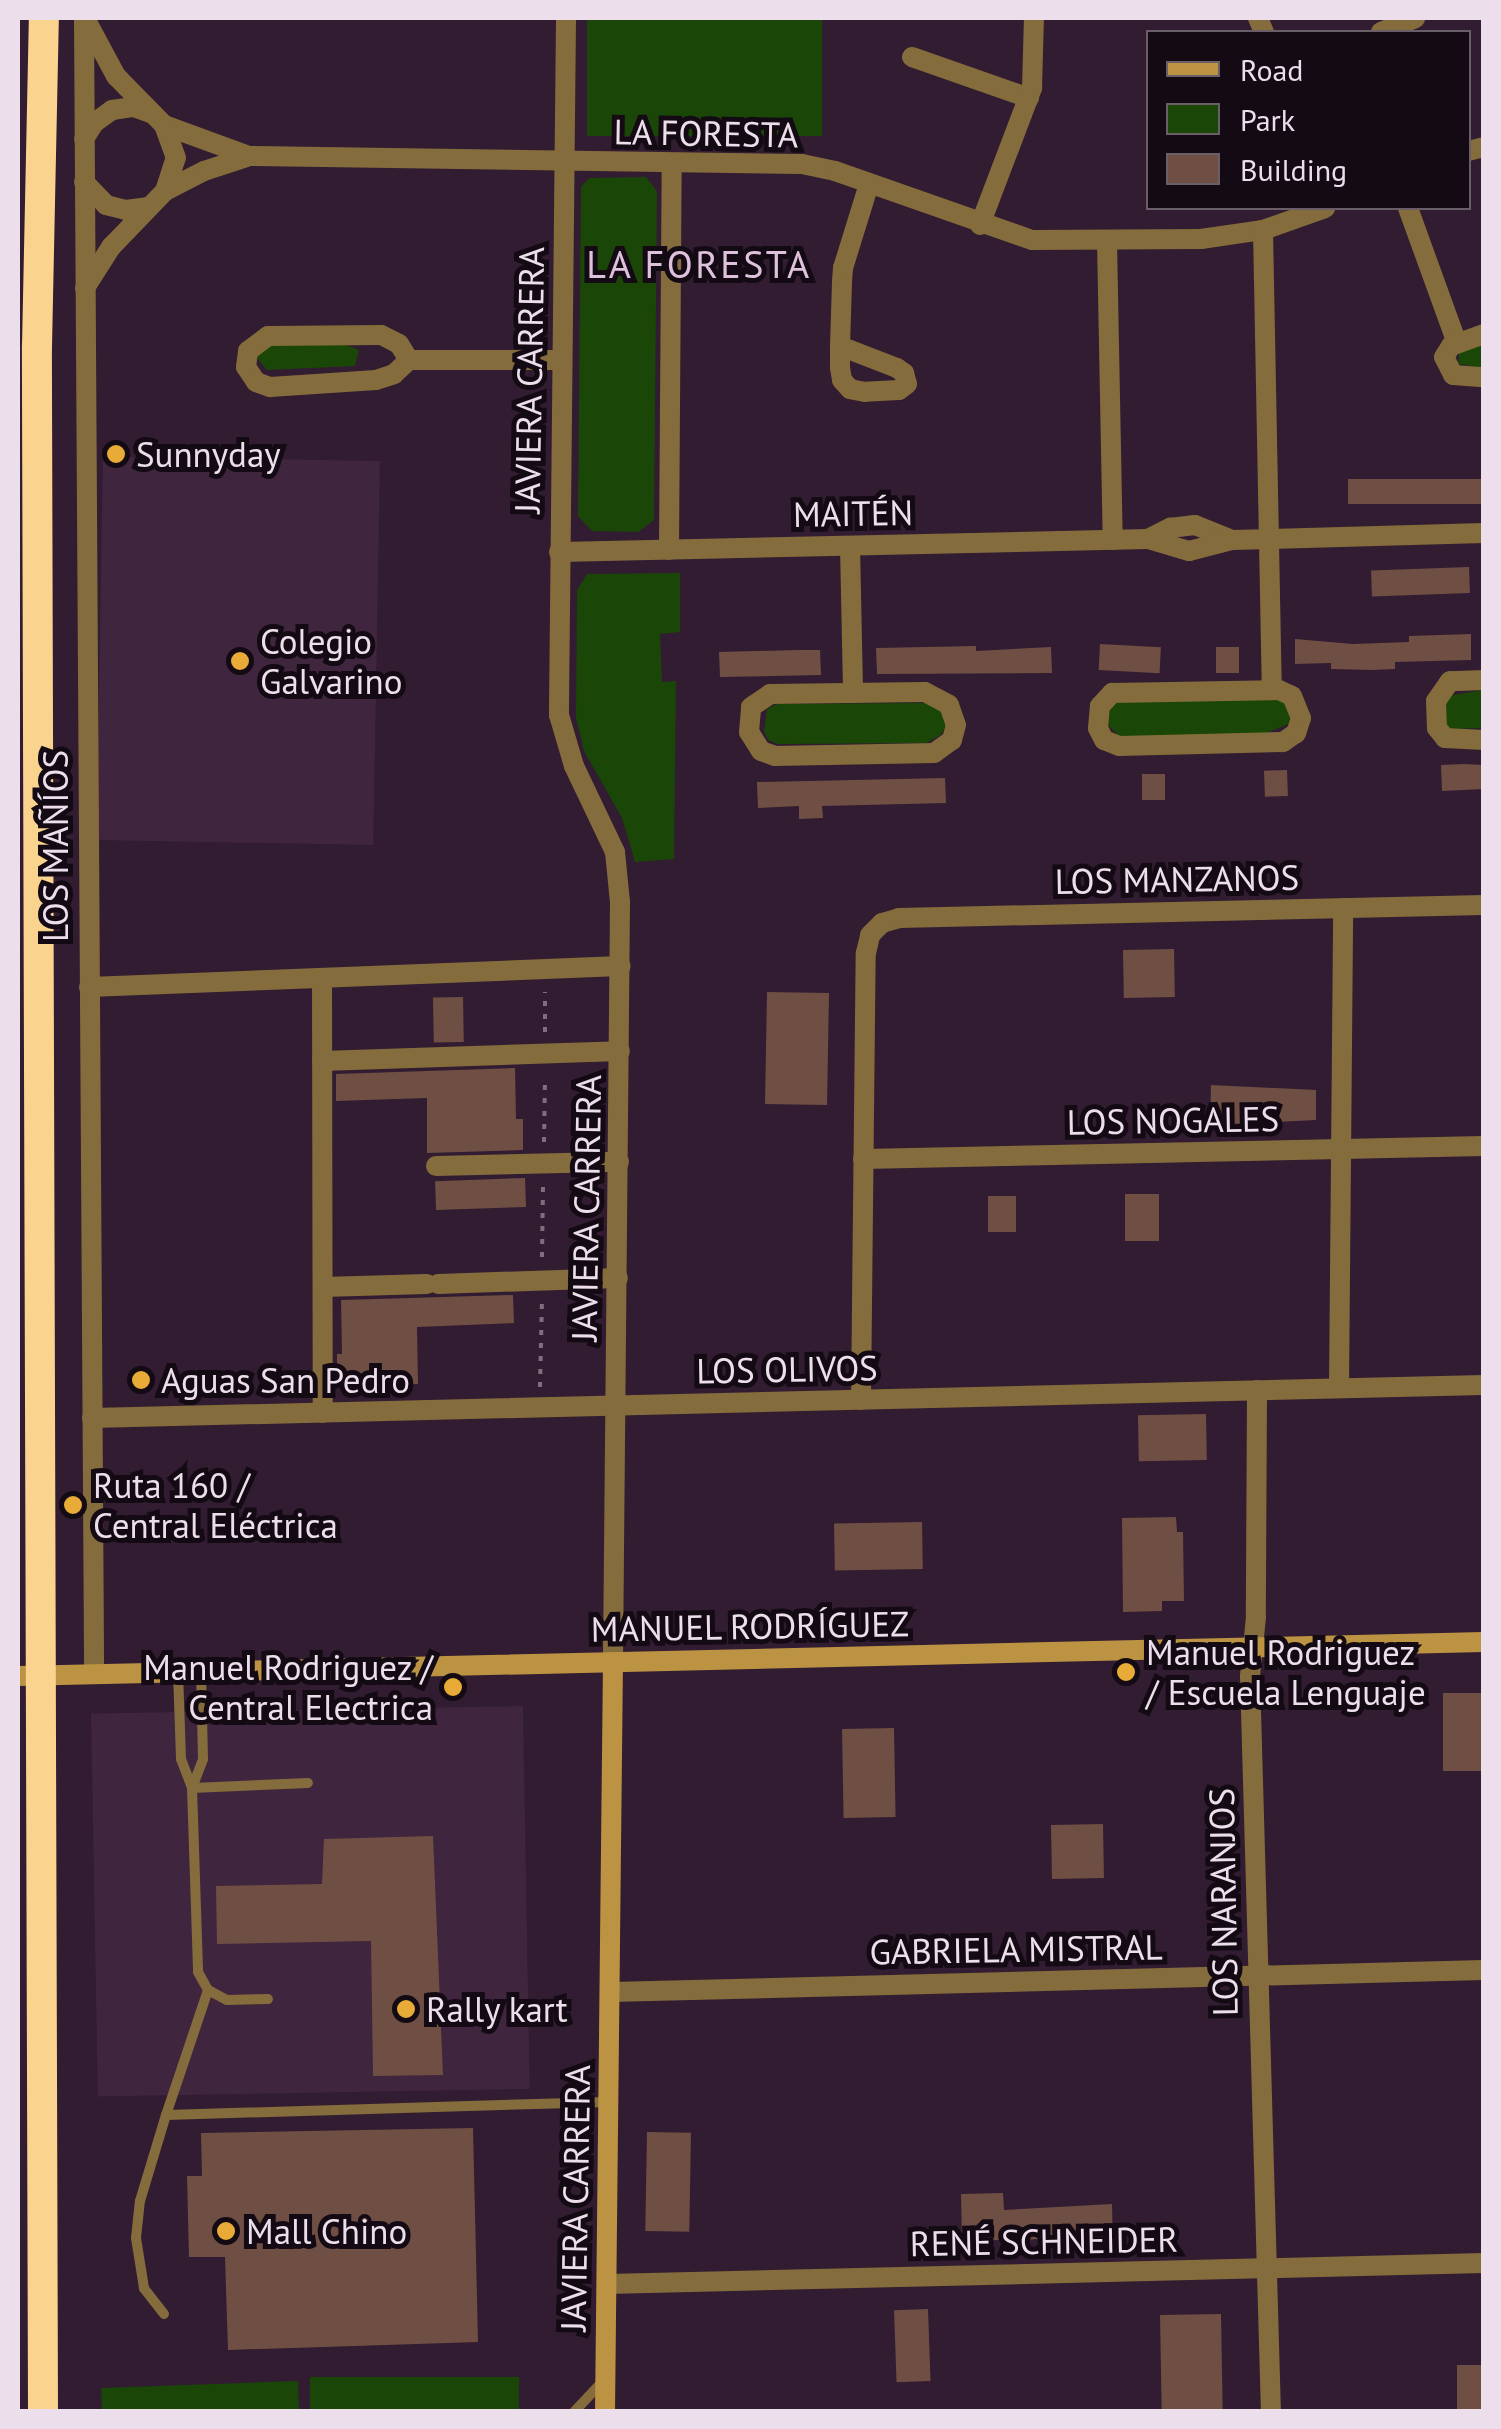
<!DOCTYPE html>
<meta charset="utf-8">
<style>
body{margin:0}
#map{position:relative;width:1501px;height:2429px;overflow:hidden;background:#311c31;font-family:"PT Sans",sans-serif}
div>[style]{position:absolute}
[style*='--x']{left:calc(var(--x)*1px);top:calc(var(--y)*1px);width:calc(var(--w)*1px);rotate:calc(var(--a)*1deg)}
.built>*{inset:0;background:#3f253e;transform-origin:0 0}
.green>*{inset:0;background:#1a4608;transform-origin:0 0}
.building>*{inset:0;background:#6f4f44;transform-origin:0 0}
.path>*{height:4px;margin-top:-2px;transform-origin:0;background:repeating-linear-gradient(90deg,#806e80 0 5px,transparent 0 13px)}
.lane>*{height:10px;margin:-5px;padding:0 5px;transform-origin:5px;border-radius:5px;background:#856c3c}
.street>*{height:20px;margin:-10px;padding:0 10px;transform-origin:10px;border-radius:10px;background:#856c3c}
.secondary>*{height:20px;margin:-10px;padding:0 10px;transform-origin:10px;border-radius:10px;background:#bc9342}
.highway>*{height:30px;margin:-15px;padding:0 15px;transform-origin:15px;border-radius:15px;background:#fad48e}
.dots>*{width:28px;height:28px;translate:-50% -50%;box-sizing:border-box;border:5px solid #130a13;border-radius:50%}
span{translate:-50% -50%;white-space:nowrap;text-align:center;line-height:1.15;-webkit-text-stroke:10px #130a13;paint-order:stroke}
.street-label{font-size:35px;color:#ecdeeb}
.poi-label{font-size:35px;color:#ecdeeb}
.left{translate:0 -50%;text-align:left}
.right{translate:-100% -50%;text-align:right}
.neighbourhood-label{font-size:38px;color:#dec2dd;letter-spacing:2.5px}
.frame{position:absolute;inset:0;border:20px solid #ecdeeb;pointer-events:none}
.legend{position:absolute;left:1146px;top:30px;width:325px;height:180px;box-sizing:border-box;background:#130a13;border:2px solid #6a5f69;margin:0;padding:12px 18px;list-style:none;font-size:30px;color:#ecdeeb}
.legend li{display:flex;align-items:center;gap:20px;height:50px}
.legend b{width:50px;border:2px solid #6a5f69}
</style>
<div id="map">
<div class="built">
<div style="left:380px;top:461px;width:384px;height:277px;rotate:91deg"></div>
<div style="left:523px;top:1706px;width:383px;height:432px;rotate:89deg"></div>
</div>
<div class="green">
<div style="left:587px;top:18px;width:235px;height:118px"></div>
<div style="clip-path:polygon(646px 177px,657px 191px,654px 520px,638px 532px,592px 531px,578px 516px,581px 187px,589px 178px)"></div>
<div style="clip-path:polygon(344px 344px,359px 350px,355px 366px,267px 370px,256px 357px,265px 345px)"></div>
<div style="clip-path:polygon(1483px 344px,1483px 368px,1458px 364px,1459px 353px)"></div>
<div style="clip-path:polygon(680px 573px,680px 632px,660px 634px,662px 682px,676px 681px,674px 859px,635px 862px,622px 818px,584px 751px,576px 718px,577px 590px,587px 574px)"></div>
<div style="clip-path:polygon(1483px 690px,1483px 728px,1452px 729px,1445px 725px,1441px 697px)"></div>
<div style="clip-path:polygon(1286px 699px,1291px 723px,1259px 736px,1132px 737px,1119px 736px,1107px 724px,1108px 709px,1118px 702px)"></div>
<div style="clip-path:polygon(912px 703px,936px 703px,948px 723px,941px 735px,926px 743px,778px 744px,768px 740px,764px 731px,767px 709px,777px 704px)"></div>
<div style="left:519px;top:2377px;width:34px;height:209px;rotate:90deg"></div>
<div style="left:298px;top:2381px;width:30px;height:197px;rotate:88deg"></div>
</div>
<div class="building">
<div style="left:1484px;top:479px;width:25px;height:136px;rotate:90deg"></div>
<div style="left:1469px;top:567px;width:26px;height:98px;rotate:88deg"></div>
<div style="clip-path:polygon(1471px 634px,1471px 660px,1395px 662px,1395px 669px,1372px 670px,1331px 669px,1331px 663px,1295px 664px,1295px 639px,1353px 644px,1409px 642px,1409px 636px)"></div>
<div style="left:1100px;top:644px;width:61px;height:26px;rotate:3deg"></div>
<div style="clip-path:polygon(976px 646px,976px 651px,1051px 647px,1052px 673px,877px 674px,876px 648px)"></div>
<div style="left:1216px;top:647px;width:23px;height:26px"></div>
<div style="clip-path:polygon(798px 650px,820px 650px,821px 675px,720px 677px,719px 652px)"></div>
<div style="clip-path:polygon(1464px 764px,1484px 765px,1484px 789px,1442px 791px,1441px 765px)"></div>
<div style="left:1287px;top:770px;width:26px;height:23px;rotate:88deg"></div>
<div style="left:1142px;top:774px;width:23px;height:26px"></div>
<div style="clip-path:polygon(945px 778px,946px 803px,822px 806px,823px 818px,799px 819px,799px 806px,758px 808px,757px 782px)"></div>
<div style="left:1174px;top:949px;width:48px;height:51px;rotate:89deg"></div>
<div style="left:767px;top:992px;width:62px;height:112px;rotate:1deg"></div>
<div style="left:463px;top:997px;width:45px;height:30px;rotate:89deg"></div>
<div style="clip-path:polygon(515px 1068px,516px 1119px,523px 1119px,523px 1150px,427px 1153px,427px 1098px,336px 1101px,336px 1074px)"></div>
<div style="clip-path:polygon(1211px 1085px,1316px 1090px,1316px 1120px,1210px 1125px)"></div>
<div style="left:525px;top:1178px;width:29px;height:90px;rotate:88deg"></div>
<div style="left:1159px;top:1194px;width:47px;height:34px;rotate:90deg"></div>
<div style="left:988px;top:1196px;width:28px;height:36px"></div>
<div style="clip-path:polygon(513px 1295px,514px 1323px,417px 1327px,418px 1384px,337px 1386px,337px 1354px,342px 1354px,341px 1300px)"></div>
<div style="left:1206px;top:1414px;width:46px;height:68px;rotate:89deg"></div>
<div style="clip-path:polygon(1176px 1517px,1177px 1532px,1183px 1532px,1184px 1601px,1162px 1601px,1162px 1611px,1123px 1612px,1122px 1518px)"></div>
<div style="left:922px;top:1522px;width:47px;height:88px;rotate:89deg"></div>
<div style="left:1484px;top:1693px;width:78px;height:41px;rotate:90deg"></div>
<div style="left:894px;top:1728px;width:89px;height:52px;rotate:89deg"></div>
<div style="left:1103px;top:1824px;width:54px;height:52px;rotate:89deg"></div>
<div style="clip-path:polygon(433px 1836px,443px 2075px,373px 2076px,371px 1941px,217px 1944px,216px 1886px,322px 1884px,324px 1839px)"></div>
<div style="clip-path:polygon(473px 2128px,478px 2342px,228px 2350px,225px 2257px,189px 2257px,187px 2176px,202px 2176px,201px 2133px)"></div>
<div style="left:647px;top:2132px;width:44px;height:99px;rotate:1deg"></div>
<div style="clip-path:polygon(1003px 2193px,1004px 2210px,1112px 2204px,1113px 2246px,1082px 2247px,1082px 2238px,962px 2241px,961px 2194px)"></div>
<div style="left:928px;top:2309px;width:72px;height:34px;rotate:88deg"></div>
<div style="left:1221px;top:2314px;width:98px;height:61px;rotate:89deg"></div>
<div style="left:1457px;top:2365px;width:27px;height:46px"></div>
</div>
<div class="path">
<div style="--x:545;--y:1032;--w:40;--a:-90"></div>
<div style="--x:544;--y:1142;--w:65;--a:-89.1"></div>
<div style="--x:542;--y:1257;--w:70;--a:-89.2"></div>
<div style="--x:540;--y:1387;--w:85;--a:-88.7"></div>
</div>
<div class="lane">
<div style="--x:178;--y:1672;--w:87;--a:88"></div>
<div style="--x:181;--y:1759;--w:31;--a:69"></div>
<div style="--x:192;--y:1788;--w:184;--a:88.1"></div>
<div style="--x:198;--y:1972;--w:21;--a:61"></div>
<div style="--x:208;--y:1990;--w:21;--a:28"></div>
<div style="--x:227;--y:2000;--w:41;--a:-1.4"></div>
<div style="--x:192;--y:1788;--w:31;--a:-69"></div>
<div style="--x:203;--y:1759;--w:87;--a:-91.3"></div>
<div style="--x:192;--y:1788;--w:116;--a:-2.5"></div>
<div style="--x:166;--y:2115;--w:132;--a:-71.4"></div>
<div style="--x:164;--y:2314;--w:33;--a:-128"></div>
<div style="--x:144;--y:2288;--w:51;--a:-99.1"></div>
<div style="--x:136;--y:2238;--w:37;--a:-84"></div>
<div style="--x:140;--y:2201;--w:90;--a:-73.2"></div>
<div style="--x:166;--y:2115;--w:442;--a:-1.7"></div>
<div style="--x:574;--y:2412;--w:44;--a:-46.8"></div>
</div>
<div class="street">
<div style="--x:84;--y:18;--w:1656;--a:89.65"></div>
<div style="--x:566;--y:18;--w:697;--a:90.58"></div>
<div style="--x:559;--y:715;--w:53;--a:73.6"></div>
<div style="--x:574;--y:766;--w:95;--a:64.5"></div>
<div style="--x:615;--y:852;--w:50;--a:84.3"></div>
<div style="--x:620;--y:902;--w:760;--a:90.53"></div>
<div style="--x:1258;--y:18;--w:15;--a:67"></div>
<div style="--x:1381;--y:32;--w:37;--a:-22"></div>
<div style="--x:912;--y:57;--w:124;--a:19.3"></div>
<div style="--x:164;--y:125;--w:90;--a:20"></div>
<div style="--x:249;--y:156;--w:553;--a:0.83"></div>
<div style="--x:802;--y:164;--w:34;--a:12"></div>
<div style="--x:835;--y:171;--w:209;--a:19.3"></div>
<div style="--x:1032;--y:240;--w:169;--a:-0.3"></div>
<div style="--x:1201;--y:239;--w:63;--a:-8.3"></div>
<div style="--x:1263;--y:230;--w:66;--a:-19.5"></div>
<div style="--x:84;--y:139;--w:19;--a:-58"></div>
<div style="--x:94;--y:123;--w:22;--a:-36"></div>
<div style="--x:112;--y:110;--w:22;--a:-8"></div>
<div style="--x:134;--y:107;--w:20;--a:20"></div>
<div style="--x:1468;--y:151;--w:16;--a:-14"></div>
<div style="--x:84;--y:182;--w:32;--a:46"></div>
<div style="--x:106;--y:205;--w:21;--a:14"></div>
<div style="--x:126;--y:210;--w:21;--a:-8"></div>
<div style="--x:165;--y:191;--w:44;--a:-27.1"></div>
<div style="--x:204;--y:171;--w:45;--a:-18"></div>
<div style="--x:1408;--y:208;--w:144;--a:70.1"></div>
<div style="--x:980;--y:225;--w:147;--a:-69.2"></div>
<div style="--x:1032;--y:88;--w:70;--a:-88.4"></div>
<div style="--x:1263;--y:230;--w:460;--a:88.9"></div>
<div style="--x:1107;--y:241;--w:299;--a:88.9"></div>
<div style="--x:85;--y:288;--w:49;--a:-57.6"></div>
<div style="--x:111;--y:247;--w:78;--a:-46"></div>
<div style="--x:165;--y:191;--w:35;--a:-72"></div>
<div style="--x:176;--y:158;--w:35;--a:-110"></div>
<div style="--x:164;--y:125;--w:69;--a:-134.4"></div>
<div style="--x:116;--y:76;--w:59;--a:-118.3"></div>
<div style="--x:1484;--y:334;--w:35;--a:160"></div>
<div style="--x:1451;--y:346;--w:13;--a:122"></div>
<div style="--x:1444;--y:357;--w:20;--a:63"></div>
<div style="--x:1453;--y:375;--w:31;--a:4"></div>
<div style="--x:840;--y:346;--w:61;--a:21.1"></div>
<div style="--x:897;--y:368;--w:9;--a:36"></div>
<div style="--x:904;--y:373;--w:11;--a:75"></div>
<div style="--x:907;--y:384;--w:10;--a:143"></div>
<div style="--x:899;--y:390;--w:34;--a:177"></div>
<div style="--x:865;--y:392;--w:15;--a:-169"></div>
<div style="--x:850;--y:389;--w:12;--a:-132"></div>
<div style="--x:842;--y:380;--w:13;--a:-99"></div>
<div style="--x:840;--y:367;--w:21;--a:-90"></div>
<div style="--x:840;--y:346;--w:64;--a:-88.2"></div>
<div style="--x:842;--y:282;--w:14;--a:-86"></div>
<div style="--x:843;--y:268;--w:88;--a:-72.8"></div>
<div style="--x:409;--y:360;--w:19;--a:-122"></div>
<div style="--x:399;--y:344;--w:20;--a:-153"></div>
<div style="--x:381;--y:335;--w:113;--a:179.5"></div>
<div style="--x:268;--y:336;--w:25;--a:143"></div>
<div style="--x:248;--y:351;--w:16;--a:97"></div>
<div style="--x:246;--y:367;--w:18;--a:56"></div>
<div style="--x:256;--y:382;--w:15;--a:20"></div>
<div style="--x:270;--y:387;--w:106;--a:-3.8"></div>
<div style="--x:376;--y:380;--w:19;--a:-18"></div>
<div style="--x:394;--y:374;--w:21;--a:-43"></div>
<div style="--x:409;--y:360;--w:153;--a:0"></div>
<div style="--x:1148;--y:539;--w:25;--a:-27"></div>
<div style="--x:1170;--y:528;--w:25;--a:-7"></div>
<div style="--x:1195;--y:525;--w:40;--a:22"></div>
<div style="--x:850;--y:546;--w:147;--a:88.8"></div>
<div style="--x:669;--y:550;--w:386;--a:-89.6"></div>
<div style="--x:559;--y:552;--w:589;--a:-1.26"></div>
<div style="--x:1148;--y:539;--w:43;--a:16.3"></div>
<div style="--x:1189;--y:551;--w:44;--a:-14.3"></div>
<div style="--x:1232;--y:540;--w:252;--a:-1.6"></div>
<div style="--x:1484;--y:680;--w:34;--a:178"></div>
<div style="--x:1450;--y:681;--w:24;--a:125"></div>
<div style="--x:1436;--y:701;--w:27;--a:88"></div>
<div style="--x:1437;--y:728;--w:13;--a:51"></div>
<div style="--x:1445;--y:738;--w:39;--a:3"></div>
<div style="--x:1279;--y:690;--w:14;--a:25"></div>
<div style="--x:1292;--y:696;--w:24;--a:68"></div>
<div style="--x:1301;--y:718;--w:16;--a:108"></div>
<div style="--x:1296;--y:733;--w:16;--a:145"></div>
<div style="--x:1283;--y:742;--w:164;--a:178.6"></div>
<div style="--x:1119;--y:746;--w:16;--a:-158"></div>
<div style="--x:1104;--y:740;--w:13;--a:-117"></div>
<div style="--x:1098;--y:728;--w:22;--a:-85"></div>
<div style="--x:1100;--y:706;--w:18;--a:-47"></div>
<div style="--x:1112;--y:693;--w:167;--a:-1"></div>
<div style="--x:925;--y:692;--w:27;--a:28"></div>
<div style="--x:949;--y:705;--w:21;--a:71"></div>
<div style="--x:956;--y:725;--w:16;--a:105"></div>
<div style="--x:952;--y:740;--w:22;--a:144"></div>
<div style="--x:934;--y:753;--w:159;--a:178.9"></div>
<div style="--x:775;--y:756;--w:15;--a:-160"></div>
<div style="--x:761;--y:751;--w:22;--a:-122"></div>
<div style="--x:749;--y:732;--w:25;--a:-85"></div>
<div style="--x:751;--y:707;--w:23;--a:-34"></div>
<div style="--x:770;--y:694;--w:155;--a:-0.7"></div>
<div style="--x:322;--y:978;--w:435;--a:89.9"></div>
<div style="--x:89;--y:987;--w:532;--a:-2.26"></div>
<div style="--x:322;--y:1061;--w:298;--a:-1.9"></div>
<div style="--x:863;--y:1159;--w:621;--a:-1.2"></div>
<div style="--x:436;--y:1166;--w:183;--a:-1.3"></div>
<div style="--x:438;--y:1284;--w:180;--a:-1.9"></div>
<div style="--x:323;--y:1287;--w:104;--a:-1.7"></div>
<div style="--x:1339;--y:1388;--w:480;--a:-89.5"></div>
<div style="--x:1257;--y:1390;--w:227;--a:90.3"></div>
<div style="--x:1256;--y:1617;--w:59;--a:95.8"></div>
<div style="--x:1250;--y:1676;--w:736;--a:88.37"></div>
<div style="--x:861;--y:1400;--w:447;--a:-89.4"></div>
<div style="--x:866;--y:953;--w:18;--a:-77"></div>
<div style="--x:870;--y:935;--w:17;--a:-45"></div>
<div style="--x:882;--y:923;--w:18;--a:-16"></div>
<div style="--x:899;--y:918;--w:585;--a:-1.27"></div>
<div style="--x:92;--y:1418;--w:1392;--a:-1.36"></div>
<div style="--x:610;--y:1992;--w:874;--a:-1.44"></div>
<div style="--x:607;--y:2284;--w:877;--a:-1.37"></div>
</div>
<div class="secondary">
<div style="--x:18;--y:1676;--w:1466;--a:-1.33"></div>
<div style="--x:605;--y:2412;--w:750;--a:-89.39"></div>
</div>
<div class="highway">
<div style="--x:43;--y:2412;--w:2066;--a:-90.17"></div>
<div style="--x:37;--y:346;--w:328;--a:-88.8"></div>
</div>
<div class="dots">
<div style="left:116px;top:454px;background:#e8ab37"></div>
<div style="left:240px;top:661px;background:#e8ab37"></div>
<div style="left:141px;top:1380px;background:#e8ab37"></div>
<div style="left:73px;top:1505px;background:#e8ab37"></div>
<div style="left:1126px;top:1672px;background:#e8ab37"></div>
<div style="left:453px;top:1687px;background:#e8ab37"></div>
<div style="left:406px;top:2009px;background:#e8ab37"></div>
<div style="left:226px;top:2231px;background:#e8ab37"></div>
</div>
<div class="street-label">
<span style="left:706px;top:133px;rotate:1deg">LA FORESTA</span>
<span style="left:529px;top:380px;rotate:-89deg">JAVIERA CARRERA</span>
<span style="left:853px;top:513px;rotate:-1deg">MAITÉN</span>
<span style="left:55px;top:846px;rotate:-90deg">LOS MAÑÍOS</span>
<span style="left:1177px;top:879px;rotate:-1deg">LOS MANZANOS</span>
<span style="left:1173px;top:1120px;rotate:-1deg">LOS NOGALES</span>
<span style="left:586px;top:1208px;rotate:-89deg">JAVIERA CARRERA</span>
<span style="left:787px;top:1369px;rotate:-1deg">LOS OLIVOS</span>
<span style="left:750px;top:1626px;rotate:-1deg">MANUEL RODRÍGUEZ</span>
<span style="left:1223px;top:1902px;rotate:-91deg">LOS NARANJOS</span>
<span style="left:1016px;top:1949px;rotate:-1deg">GABRIELA MISTRAL</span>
<span style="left:575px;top:2198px;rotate:-89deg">JAVIERA CARRERA</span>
<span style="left:1044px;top:2241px;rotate:-1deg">RENÉ SCHNEIDER</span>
</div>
<div class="poi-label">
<span class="left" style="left:136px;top:454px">Sunnyday</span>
<span class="left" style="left:260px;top:661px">Colegio<br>Galvarino</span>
<span class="left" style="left:161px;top:1380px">Aguas San Pedro</span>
<span class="left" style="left:93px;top:1505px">Ruta 160 /<br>Central Eléctrica</span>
<span class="left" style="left:1146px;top:1672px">Manuel Rodriguez<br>/ Escuela Lenguaje</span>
<span class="right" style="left:433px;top:1687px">Manuel Rodriguez /<br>Central Electrica</span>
<span class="left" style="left:426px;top:2009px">Rally kart</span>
<span class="left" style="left:246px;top:2231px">Mall Chino</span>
</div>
<div class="neighbourhood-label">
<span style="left:699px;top:264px">LA FORESTA</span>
</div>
<div class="frame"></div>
<ul class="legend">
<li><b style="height:12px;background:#bc9342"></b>Road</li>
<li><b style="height:28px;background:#1a4608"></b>Park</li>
<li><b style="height:28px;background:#6f4f44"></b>Building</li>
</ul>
</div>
